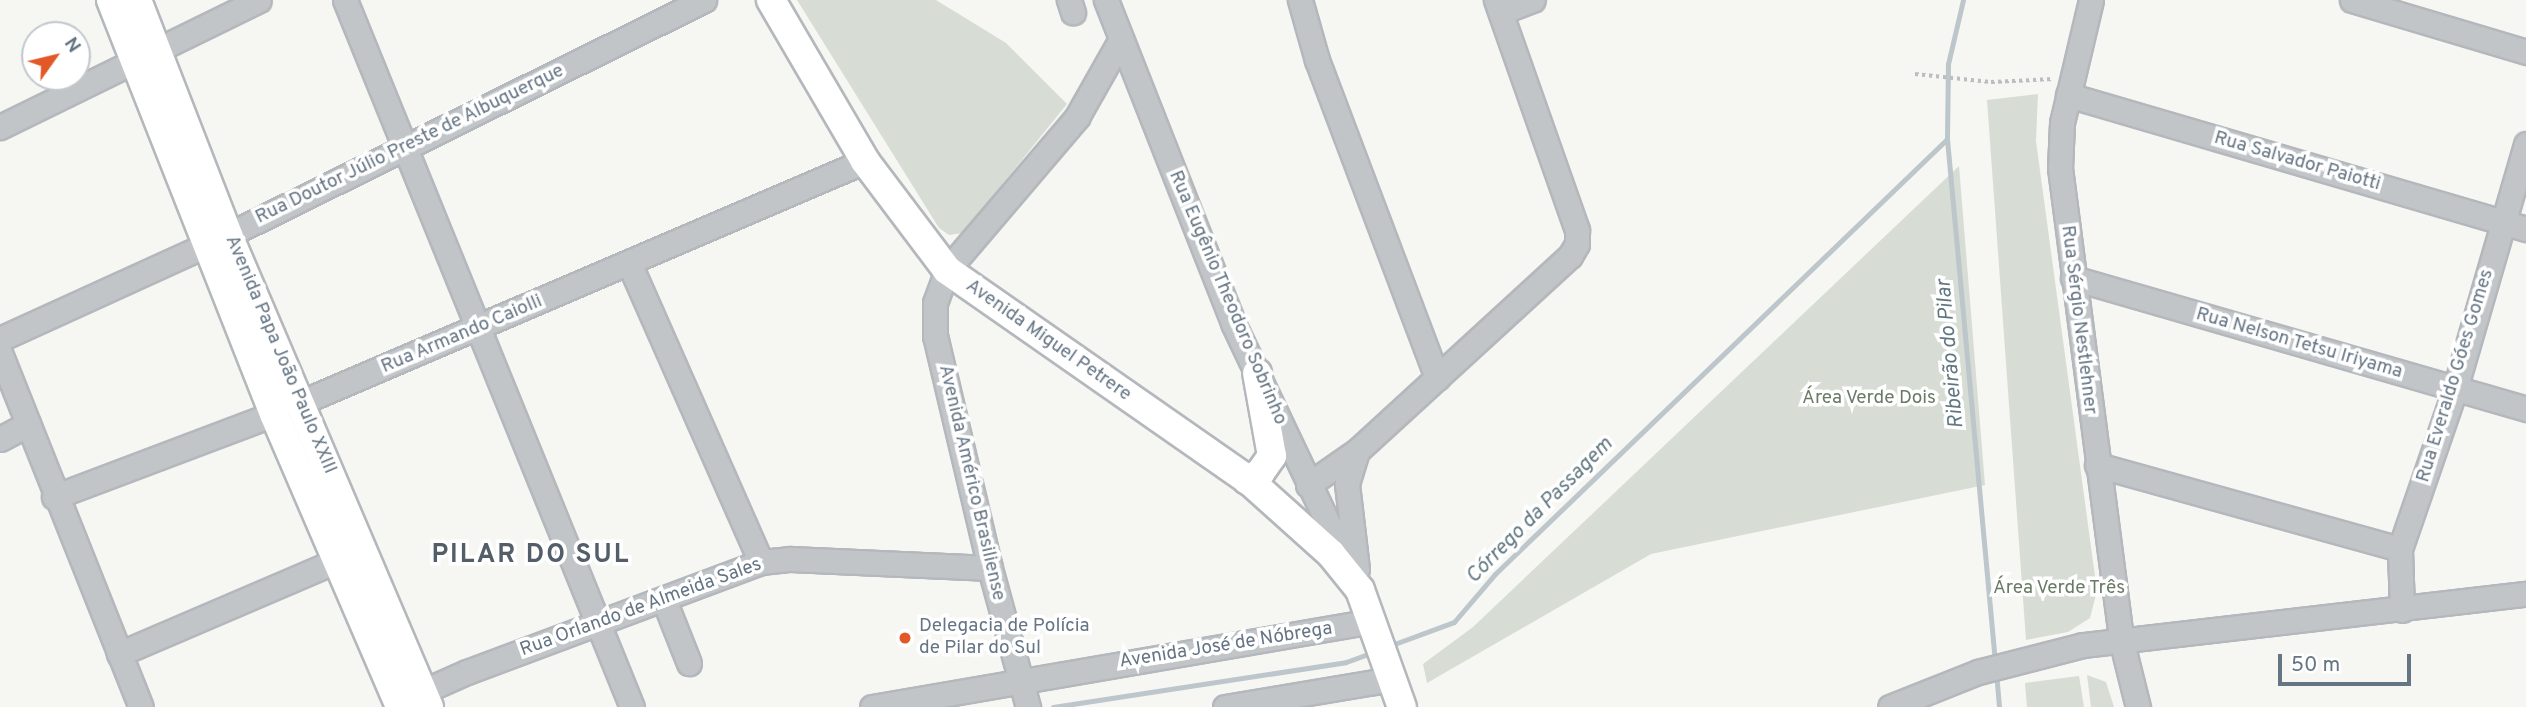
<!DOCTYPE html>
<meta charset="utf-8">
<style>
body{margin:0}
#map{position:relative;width:2526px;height:707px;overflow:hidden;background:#f6f6f3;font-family:Overpass,sans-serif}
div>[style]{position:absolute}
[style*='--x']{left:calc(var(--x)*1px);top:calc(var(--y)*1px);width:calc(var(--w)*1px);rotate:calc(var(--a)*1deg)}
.green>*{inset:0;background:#d7ddd4}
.stream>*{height:5px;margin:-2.5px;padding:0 2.5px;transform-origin:2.5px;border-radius:2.5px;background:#bcc6cb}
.path>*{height:3.5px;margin-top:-1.75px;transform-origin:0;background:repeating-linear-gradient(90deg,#bbbdc0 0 3.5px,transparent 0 7px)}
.roads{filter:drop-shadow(2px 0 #b4b8bc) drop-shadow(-2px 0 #b4b8bc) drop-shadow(0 2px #b4b8bc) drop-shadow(0 -2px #b4b8bc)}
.minor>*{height:23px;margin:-11.5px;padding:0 11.5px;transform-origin:11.5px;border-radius:11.5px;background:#c1c5c8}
.major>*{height:28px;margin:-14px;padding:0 14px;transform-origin:14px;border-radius:14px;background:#fff}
.dots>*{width:19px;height:19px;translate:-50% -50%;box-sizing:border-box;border:4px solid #fff;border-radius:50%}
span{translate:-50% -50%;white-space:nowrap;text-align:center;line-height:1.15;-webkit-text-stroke:7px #fff;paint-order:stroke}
.street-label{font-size:19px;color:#657584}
.park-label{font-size:19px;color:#687b64}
.poi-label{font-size:19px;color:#657584}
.left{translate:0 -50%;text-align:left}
.water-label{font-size:21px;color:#617780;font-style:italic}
.district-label{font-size:26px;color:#535e69;font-weight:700;letter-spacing:2px}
.north{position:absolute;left:21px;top:21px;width:70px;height:70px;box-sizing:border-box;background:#fff;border:2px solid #c1c8ce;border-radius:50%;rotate:56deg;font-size:19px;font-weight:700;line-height:28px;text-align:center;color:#657584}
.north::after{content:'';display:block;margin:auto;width:24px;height:32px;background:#e25826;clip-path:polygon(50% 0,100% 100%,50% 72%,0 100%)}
.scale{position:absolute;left:2278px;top:654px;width:133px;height:32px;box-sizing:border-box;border:4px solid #657584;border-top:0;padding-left:9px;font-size:21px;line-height:24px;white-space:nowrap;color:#657584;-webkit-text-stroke:5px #fff;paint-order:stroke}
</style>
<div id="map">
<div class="green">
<div style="clip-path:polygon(797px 0,936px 0,1006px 43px,1067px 104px,963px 233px,949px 235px,939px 228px)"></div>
<div style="clip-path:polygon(2038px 94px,2036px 141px,2097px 591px,2090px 618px,2068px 632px,2026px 640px,1987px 100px)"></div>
<div style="clip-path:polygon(1959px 166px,1985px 485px,1651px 554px,1427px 683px,1423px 664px,1473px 627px)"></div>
<div style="clip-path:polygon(2087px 675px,2106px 682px,2114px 707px,2091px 707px)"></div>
<div style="clip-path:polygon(2079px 676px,2084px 707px,2027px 707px,2025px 683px)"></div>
</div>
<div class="stream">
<div style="--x:1963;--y:0;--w:66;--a:103.2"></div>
<div style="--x:1948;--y:64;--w:75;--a:90.8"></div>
<div style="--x:1947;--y:139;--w:525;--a:84.76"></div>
<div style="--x:1389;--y:646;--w:69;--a:-20.3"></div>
<div style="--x:1454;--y:622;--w:63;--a:-49.5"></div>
<div style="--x:1495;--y:574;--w:627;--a:-43.9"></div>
<div style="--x:1996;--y:672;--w:35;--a:85"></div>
<div style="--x:1053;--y:707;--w:296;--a:-8.7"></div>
<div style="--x:1346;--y:662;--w:29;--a:-20"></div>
</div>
<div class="path">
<div style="--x:1915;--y:74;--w:76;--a:6"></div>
<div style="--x:1991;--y:82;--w:62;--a:-2.8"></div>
</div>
<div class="roads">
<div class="minor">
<div style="--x:345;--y:0;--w:763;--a:67.91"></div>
<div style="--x:1069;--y:0;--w:13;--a:72"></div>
<div style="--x:1106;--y:0;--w:347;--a:68.5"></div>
<div style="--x:1233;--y:323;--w:268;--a:64.6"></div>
<div style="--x:1300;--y:0;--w:62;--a:74.2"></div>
<div style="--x:1317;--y:60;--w:340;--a:69.3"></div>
<div style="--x:2091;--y:0;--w:126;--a:103.3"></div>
<div style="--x:2062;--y:123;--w:45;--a:92.5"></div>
<div style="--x:2060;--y:168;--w:479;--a:82.6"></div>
<div style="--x:2122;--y:643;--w:66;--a:76"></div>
<div style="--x:2352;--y:0;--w:182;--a:16.6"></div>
<div style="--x:1501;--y:12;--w:34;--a:-21"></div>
<div style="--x:2068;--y:95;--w:477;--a:16.3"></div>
<div style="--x:0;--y:127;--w:288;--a:-26.1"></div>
<div style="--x:629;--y:263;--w:327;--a:66.2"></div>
<div style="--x:2073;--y:278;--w:472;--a:16.1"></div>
<div style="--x:0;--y:339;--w:251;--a:-24.5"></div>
<div style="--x:228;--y:235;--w:531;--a:-26.28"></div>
<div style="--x:0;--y:353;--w:381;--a:68.3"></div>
<div style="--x:0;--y:439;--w:32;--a:-28"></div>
<div style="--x:2097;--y:465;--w:314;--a:15.5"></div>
<div style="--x:1308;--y:485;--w:60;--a:-34.8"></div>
<div style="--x:1357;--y:451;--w:289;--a:-42.5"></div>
<div style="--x:1570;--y:256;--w:14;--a:-60"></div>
<div style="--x:1577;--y:244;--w:14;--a:-90"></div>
<div style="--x:1577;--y:230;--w:244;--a:-109.4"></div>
<div style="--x:54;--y:497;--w:235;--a:-20.7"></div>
<div style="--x:274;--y:414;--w:643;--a:-23.18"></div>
<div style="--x:1357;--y:569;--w:86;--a:-96.7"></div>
<div style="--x:1347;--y:484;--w:34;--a:-73"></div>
<div style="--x:664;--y:600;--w:68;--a:68.4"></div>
<div style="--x:2402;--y:610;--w:61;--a:-91.9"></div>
<div style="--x:2400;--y:549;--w:169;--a:-71"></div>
<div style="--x:2455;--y:389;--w:255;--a:-73.8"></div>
<div style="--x:119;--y:654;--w:236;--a:-23.2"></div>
<div style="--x:406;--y:699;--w:67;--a:-23.9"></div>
<div style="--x:467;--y:672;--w:314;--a:-20.5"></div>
<div style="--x:761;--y:562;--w:30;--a:-6"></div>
<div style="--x:791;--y:559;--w:199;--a:2.6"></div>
<div style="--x:872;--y:707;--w:507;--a:-9.76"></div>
<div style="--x:1028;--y:707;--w:144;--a:-105.3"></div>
<div style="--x:990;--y:568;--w:238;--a:-103.3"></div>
<div style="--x:935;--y:336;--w:33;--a:-90"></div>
<div style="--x:935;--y:303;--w:35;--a:-70"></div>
<div style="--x:947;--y:270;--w:201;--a:-49.6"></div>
<div style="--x:1077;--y:117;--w:87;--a:-60.5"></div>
<div style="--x:1225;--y:707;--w:170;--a:-9.5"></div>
<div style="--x:1890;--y:707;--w:95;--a:-21.7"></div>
<div style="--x:1978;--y:672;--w:108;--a:-14.4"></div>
<div style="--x:2083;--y:645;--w:446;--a:-6.6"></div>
</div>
<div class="major">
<div style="--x:111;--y:0;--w:445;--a:68.5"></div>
<div style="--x:274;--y:414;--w:319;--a:66.7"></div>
<div style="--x:137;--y:0;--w:252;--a:68.8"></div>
<div style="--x:228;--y:235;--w:513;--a:66.93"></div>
<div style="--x:771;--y:0;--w:186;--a:59.7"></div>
<div style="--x:865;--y:161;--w:136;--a:53"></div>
<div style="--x:947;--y:270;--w:372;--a:34.9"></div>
<div style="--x:1252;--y:483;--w:106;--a:41.9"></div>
<div style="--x:1331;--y:554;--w:46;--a:51.1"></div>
<div style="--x:1360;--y:590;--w:124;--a:70.3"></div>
<div style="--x:1247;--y:480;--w:15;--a:-28"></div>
<div style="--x:1260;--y:473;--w:21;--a:-55"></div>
<div style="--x:1272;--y:456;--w:84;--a:-100.2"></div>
</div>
</div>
<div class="dots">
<div style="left:905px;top:638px;background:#e25826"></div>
</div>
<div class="street-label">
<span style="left:410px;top:145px;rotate:-26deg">Rua Doutor Júlio Preste de Albuquerque</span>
<span style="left:2297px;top:162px;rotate:16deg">Rua Salvador Paiotti</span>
<span style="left:1227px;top:298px;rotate:67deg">Rua Eugênio Theodoro Sobrinho</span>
<span style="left:2078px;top:320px;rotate:83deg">Rua Sérgio Nestlehner</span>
<span style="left:462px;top:335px;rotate:-23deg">Rua Armando Caiolli</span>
<span style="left:1048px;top:341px;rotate:35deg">Avenida Miguel Petrere</span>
<span style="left:2299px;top:344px;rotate:16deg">Rua Nelson Tetsu Iriyama</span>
<span style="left:280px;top:355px;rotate:67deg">Avenida Papa João Paulo XXIII</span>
<span style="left:2456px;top:376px;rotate:-73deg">Rua Everaldo Góes Gomes</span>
<span style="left:971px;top:483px;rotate:77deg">Avenida Américo Brasiliense</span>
<span style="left:641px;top:608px;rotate:-20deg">Rua Orlando de Almeida Sales</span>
<span style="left:1226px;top:646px;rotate:-9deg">Avenida José de Nóbrega</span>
</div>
<div class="park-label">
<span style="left:1869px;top:399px">Área Verde Dois</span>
<span style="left:2059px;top:589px">Área Verde Três</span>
</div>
<div class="poi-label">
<span class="left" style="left:919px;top:638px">Delegacia de Polícia<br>de Pilar do Sul</span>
</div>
<div class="water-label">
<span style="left:1951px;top:354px;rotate:-95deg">Ribeirão do Pilar</span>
<span style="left:1540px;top:511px;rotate:-45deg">Córrego da Passagem</span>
</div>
<div class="district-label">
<span style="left:531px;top:556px">PILAR DO SUL</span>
</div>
<div class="north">N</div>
<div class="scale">50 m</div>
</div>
